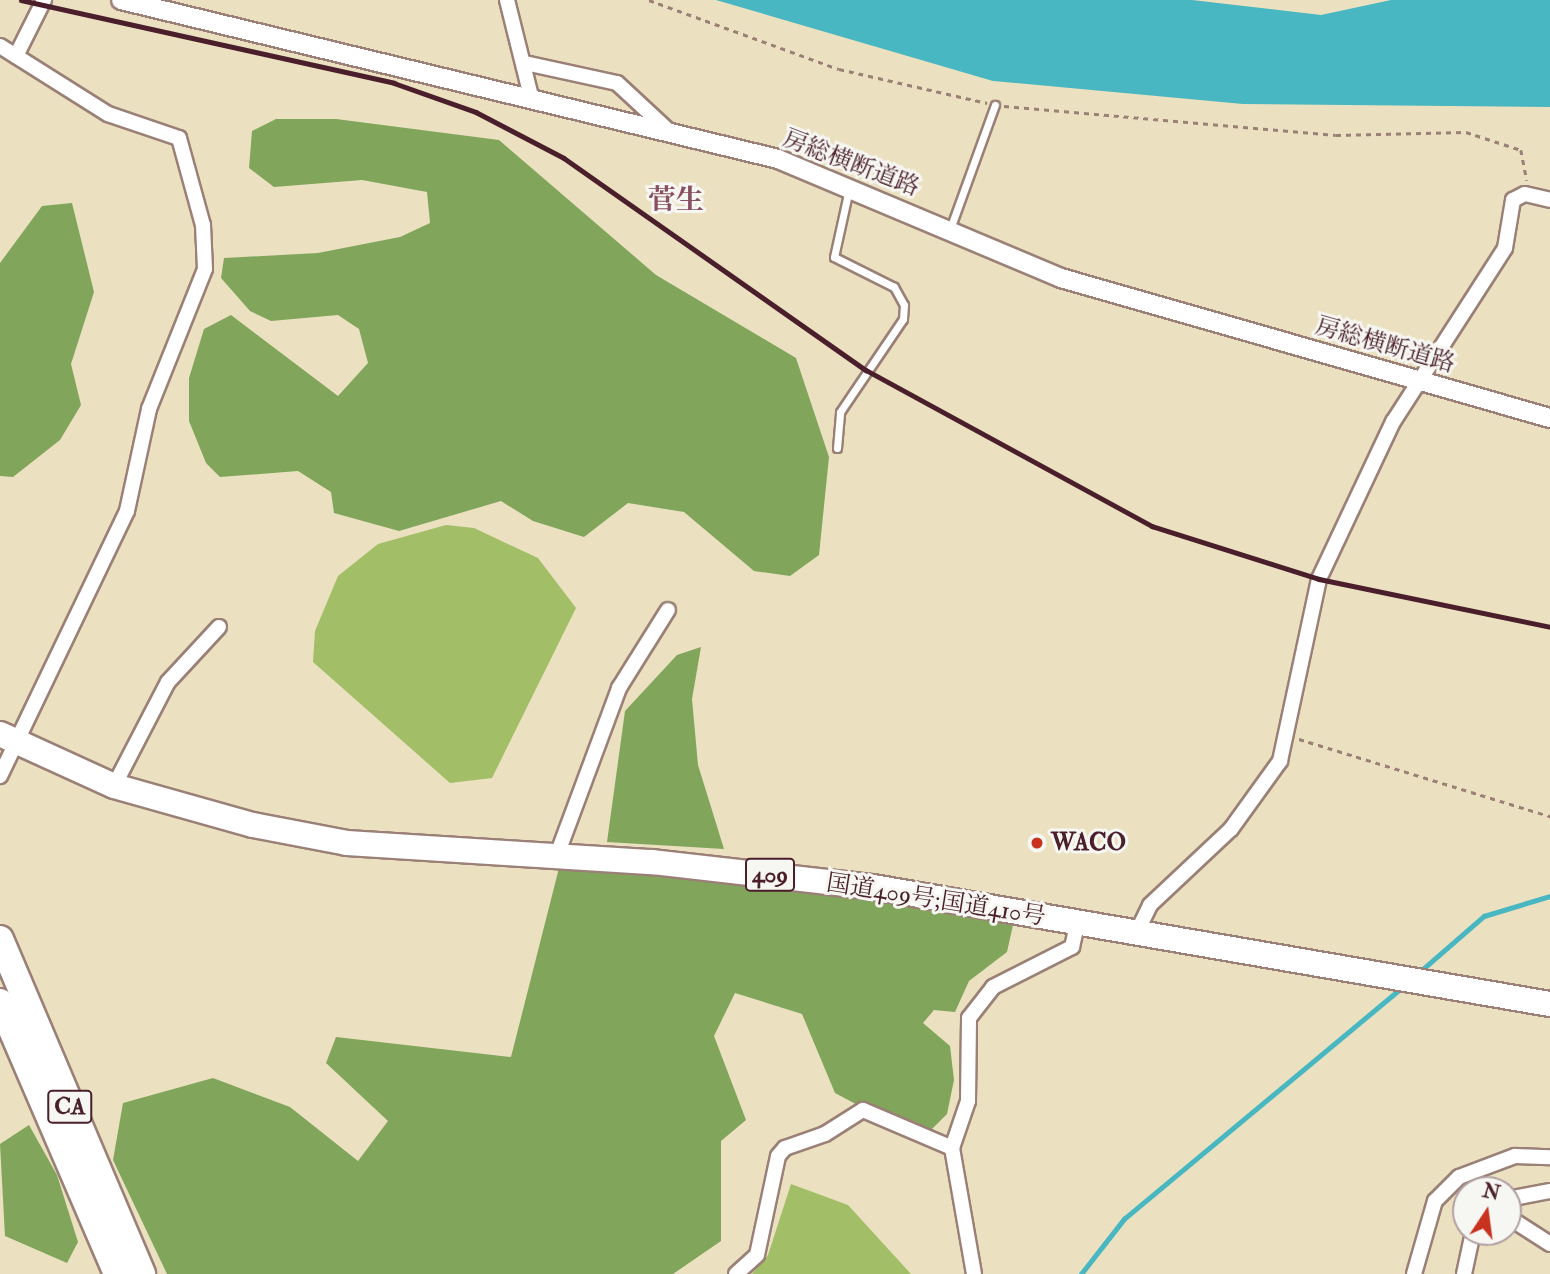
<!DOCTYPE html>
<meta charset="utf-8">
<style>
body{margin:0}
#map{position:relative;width:1550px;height:1274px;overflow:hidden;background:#ebe1c0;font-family:"IM FELL Double Pica","Noto Serif JP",serif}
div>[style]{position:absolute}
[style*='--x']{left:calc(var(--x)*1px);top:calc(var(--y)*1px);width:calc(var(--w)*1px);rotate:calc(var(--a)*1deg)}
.green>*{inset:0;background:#a2be66}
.forest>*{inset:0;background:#81a55b}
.water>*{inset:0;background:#48b7c1}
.stream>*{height:4.5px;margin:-2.25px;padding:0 2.25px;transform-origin:2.25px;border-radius:2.25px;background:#48b7c1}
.path>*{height:2.5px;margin-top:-1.25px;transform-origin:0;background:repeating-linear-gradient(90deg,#9a8076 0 5px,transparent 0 10px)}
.roads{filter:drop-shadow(2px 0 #9a8076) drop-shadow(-2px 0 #9a8076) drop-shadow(0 2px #9a8076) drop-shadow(0 -2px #9a8076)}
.service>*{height:7px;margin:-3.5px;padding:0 3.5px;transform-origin:3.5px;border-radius:3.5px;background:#fff}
.minor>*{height:14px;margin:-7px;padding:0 7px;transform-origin:7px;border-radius:7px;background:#fff}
.tertiary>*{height:18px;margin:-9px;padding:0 9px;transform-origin:9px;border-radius:9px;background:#fff}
.trunk>*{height:24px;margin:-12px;padding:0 12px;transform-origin:12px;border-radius:12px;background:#fff}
.motorway>*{height:26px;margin:-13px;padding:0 13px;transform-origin:13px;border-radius:13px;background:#fff}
.rail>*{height:4.5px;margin:-2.25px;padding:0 2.25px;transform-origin:2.25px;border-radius:2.25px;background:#4a1f2b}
.dots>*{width:19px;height:19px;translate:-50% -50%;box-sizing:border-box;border:4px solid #f6f6f2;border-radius:50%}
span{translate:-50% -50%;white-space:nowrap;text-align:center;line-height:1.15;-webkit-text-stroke:6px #f6f6f2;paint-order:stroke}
.shield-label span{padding:2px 5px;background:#f6f6f2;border:2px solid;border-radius:5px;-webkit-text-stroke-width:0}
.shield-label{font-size:23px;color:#4a1f2b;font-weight:700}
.street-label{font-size:24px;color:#4a1f2b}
.poi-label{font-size:24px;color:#4a1f2b;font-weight:700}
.left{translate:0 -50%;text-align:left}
.quarter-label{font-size:28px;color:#884e61;font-weight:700}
.north{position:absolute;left:1452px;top:1176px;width:70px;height:70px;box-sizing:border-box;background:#f6f6f2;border:2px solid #b1a0a2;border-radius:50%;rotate:13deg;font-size:19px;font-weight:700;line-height:28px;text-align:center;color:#4a1f2b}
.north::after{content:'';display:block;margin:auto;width:24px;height:32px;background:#c8321e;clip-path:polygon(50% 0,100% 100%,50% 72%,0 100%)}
</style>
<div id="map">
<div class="green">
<div style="clip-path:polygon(446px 525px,474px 528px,538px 558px,576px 608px,492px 778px,450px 783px,313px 662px,315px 631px,338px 576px,378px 544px)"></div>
<div style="clip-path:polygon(791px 1184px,848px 1205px,911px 1274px,752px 1274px,768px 1255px)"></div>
</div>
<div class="forest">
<div style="clip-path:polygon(276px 119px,336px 119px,499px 140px,656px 275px,796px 358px,829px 457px,819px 555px,790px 576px,754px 571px,684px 512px,628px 503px,584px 537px,533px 521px,501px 501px,399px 531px,334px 513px,331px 492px,298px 471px,220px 477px,206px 463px,189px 421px,189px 378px,204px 329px,231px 315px,338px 396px,368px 363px,359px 329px,338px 315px,271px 321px,250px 311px,221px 278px,224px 258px,318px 253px,400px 237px,430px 223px,427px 192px,362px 180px,274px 187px,249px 168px,252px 131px)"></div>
<div style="clip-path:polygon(72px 203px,94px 292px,71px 364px,81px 405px,60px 440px,13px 477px,0 476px,0 263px,42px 206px)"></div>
<div style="clip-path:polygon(701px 647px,692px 699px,698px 765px,724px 849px,607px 842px,625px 711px,677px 655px)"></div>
<div style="clip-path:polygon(559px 868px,740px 882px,1003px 918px,1013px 925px,1007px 952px,969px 981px,955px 1012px,934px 1010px,923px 1023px,950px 1046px,954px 1080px,947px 1114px,931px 1130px,901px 1128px,835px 1093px,802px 1014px,735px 993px,714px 1036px,746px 1120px,721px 1141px,721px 1241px,673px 1274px,167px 1274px,113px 1160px,123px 1103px,213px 1078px,290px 1107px,358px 1161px,388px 1121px,326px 1063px,336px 1037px,511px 1057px)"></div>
<div style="clip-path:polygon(29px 1125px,57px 1175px,78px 1242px,67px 1263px,5px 1236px,0 1144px)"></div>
</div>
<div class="water">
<div style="clip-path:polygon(716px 0,1192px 0,1321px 15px,1391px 0,1550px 0,1550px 107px,1243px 104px,993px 81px)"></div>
</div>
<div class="stream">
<div style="--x:1423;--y:969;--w:81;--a:-41"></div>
<div style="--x:1484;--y:916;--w:69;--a:-16.9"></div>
<div style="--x:1081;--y:1274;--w:70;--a:-52"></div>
<div style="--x:1124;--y:1219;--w:358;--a:-39.8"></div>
</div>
<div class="path">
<div style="--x:649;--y:0;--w:202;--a:20"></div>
<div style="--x:839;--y:69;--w:152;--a:12.9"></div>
<div style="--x:1004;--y:106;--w:333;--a:5"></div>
<div style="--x:1336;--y:135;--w:130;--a:-1.3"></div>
<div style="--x:1466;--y:132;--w:58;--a:18.1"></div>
<div style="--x:1521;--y:150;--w:31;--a:79"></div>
<div style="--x:1299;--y:739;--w:263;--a:17.1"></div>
</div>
<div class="roads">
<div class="service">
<div style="--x:950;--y:229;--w:132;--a:-70.1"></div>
<div style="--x:837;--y:448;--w:36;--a:-85"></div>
<div style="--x:840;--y:412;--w:112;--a:-55.9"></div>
<div style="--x:903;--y:319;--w:14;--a:-86"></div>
<div style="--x:904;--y:305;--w:21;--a:-119"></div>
<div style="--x:894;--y:287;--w:67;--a:-153.4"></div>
<div style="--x:834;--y:257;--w:70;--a:-77.6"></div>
</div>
<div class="minor">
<div style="--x:507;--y:0;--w:103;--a:76"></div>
<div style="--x:0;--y:46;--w:128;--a:32.2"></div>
<div style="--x:108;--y:114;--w:75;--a:18.7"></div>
<div style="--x:179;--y:138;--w:90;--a:74.6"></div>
<div style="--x:203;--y:225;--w:44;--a:87.4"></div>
<div style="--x:205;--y:269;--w:151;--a:111.8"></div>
<div style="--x:149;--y:409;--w:104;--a:102.2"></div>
<div style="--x:127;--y:511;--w:294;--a:115.6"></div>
<div style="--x:16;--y:56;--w:63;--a:-63.4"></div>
<div style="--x:525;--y:63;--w:94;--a:12.3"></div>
<div style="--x:617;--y:83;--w:72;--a:42.8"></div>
<div style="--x:114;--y:786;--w:117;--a:-62.6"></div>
<div style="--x:168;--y:682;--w:75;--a:-47.2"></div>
<div style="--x:557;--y:855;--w:178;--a:-69.6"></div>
<div style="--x:619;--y:688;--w:92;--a:-57.9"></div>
<div style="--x:1137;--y:932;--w:30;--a:-64"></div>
<div style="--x:1150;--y:905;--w:111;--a:-43.2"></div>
<div style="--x:1231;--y:829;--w:84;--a:-54.2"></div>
<div style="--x:1280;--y:761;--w:186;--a:-77.9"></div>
<div style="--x:1319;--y:579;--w:174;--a:-64.8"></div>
<div style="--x:1393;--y:422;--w:207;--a:-57.2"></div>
<div style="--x:1505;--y:248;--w:49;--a:-80.5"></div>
<div style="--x:1513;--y:200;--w:13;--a:-27"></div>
<div style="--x:1525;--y:194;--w:26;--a:13"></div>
<div style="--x:1508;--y:1199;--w:43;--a:-10.8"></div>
<div style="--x:1508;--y:1217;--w:50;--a:32.7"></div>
<div style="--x:736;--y:1274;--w:28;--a:-42"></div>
<div style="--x:757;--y:1255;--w:101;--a:-78"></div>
<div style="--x:778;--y:1156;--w:11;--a:-49"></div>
<div style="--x:785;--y:1148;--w:42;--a:-19.3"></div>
<div style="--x:825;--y:1134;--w:45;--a:-32.3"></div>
<div style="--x:863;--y:1110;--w:97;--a:23.1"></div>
<div style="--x:974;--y:1274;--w:128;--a:-99.9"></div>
<div style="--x:952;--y:1148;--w:50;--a:-71.2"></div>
<div style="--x:968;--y:1101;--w:83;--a:-89.3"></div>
<div style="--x:969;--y:1018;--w:39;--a:-52"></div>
<div style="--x:993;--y:987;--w:89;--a:-26.9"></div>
<div style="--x:1072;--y:947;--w:26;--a:-77"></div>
<div style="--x:1414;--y:1274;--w:76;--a:-74"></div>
<div style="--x:1435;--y:1201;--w:34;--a:-45"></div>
<div style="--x:1459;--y:1177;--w:60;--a:-20.6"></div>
<div style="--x:1515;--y:1156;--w:35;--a:2"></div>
<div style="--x:1464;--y:1274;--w:43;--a:-77.9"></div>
</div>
<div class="tertiary">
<div style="--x:121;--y:0;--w:676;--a:13.6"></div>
<div style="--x:778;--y:159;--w:307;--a:22.8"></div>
<div style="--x:1061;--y:278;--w:509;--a:15.98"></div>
</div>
<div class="trunk">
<div style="--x:0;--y:734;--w:125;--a:24.5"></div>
<div style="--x:114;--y:786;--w:144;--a:15.7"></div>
<div style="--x:253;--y:825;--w:96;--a:10.8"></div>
<div style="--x:347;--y:843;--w:306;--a:3.6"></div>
<div style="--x:652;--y:862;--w:222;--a:6.5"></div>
<div style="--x:873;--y:887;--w:687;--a:9.81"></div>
</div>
<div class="motorway">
<div style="--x:0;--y:939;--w:364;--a:67"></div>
<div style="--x:0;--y:1002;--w:296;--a:66.7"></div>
</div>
</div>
<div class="rail">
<div style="--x:21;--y:0;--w:382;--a:12.5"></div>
<div style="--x:394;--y:83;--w:87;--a:19.5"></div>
<div style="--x:476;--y:112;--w:99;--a:27.6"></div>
<div style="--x:564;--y:158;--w:369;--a:35.1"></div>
<div style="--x:866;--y:370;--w:326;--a:28.6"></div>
<div style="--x:1152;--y:526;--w:175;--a:17.6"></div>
<div style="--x:1319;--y:579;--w:236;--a:11.7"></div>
</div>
<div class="dots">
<div style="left:1037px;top:843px;background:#c8321e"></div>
</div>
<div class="shield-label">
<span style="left:770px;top:875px">409</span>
<span style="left:70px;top:1107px">CA</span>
</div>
<div class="street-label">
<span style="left:851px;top:163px;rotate:21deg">房総横断道路</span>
<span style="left:1385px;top:345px;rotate:16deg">房総横断道路</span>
<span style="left:936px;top:900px;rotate:9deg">国道409号;国道410号</span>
</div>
<div class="poi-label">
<span class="left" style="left:1051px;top:843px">WACO</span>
</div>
<div class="quarter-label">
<span style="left:676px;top:201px">菅生</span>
</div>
<div class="north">N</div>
</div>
